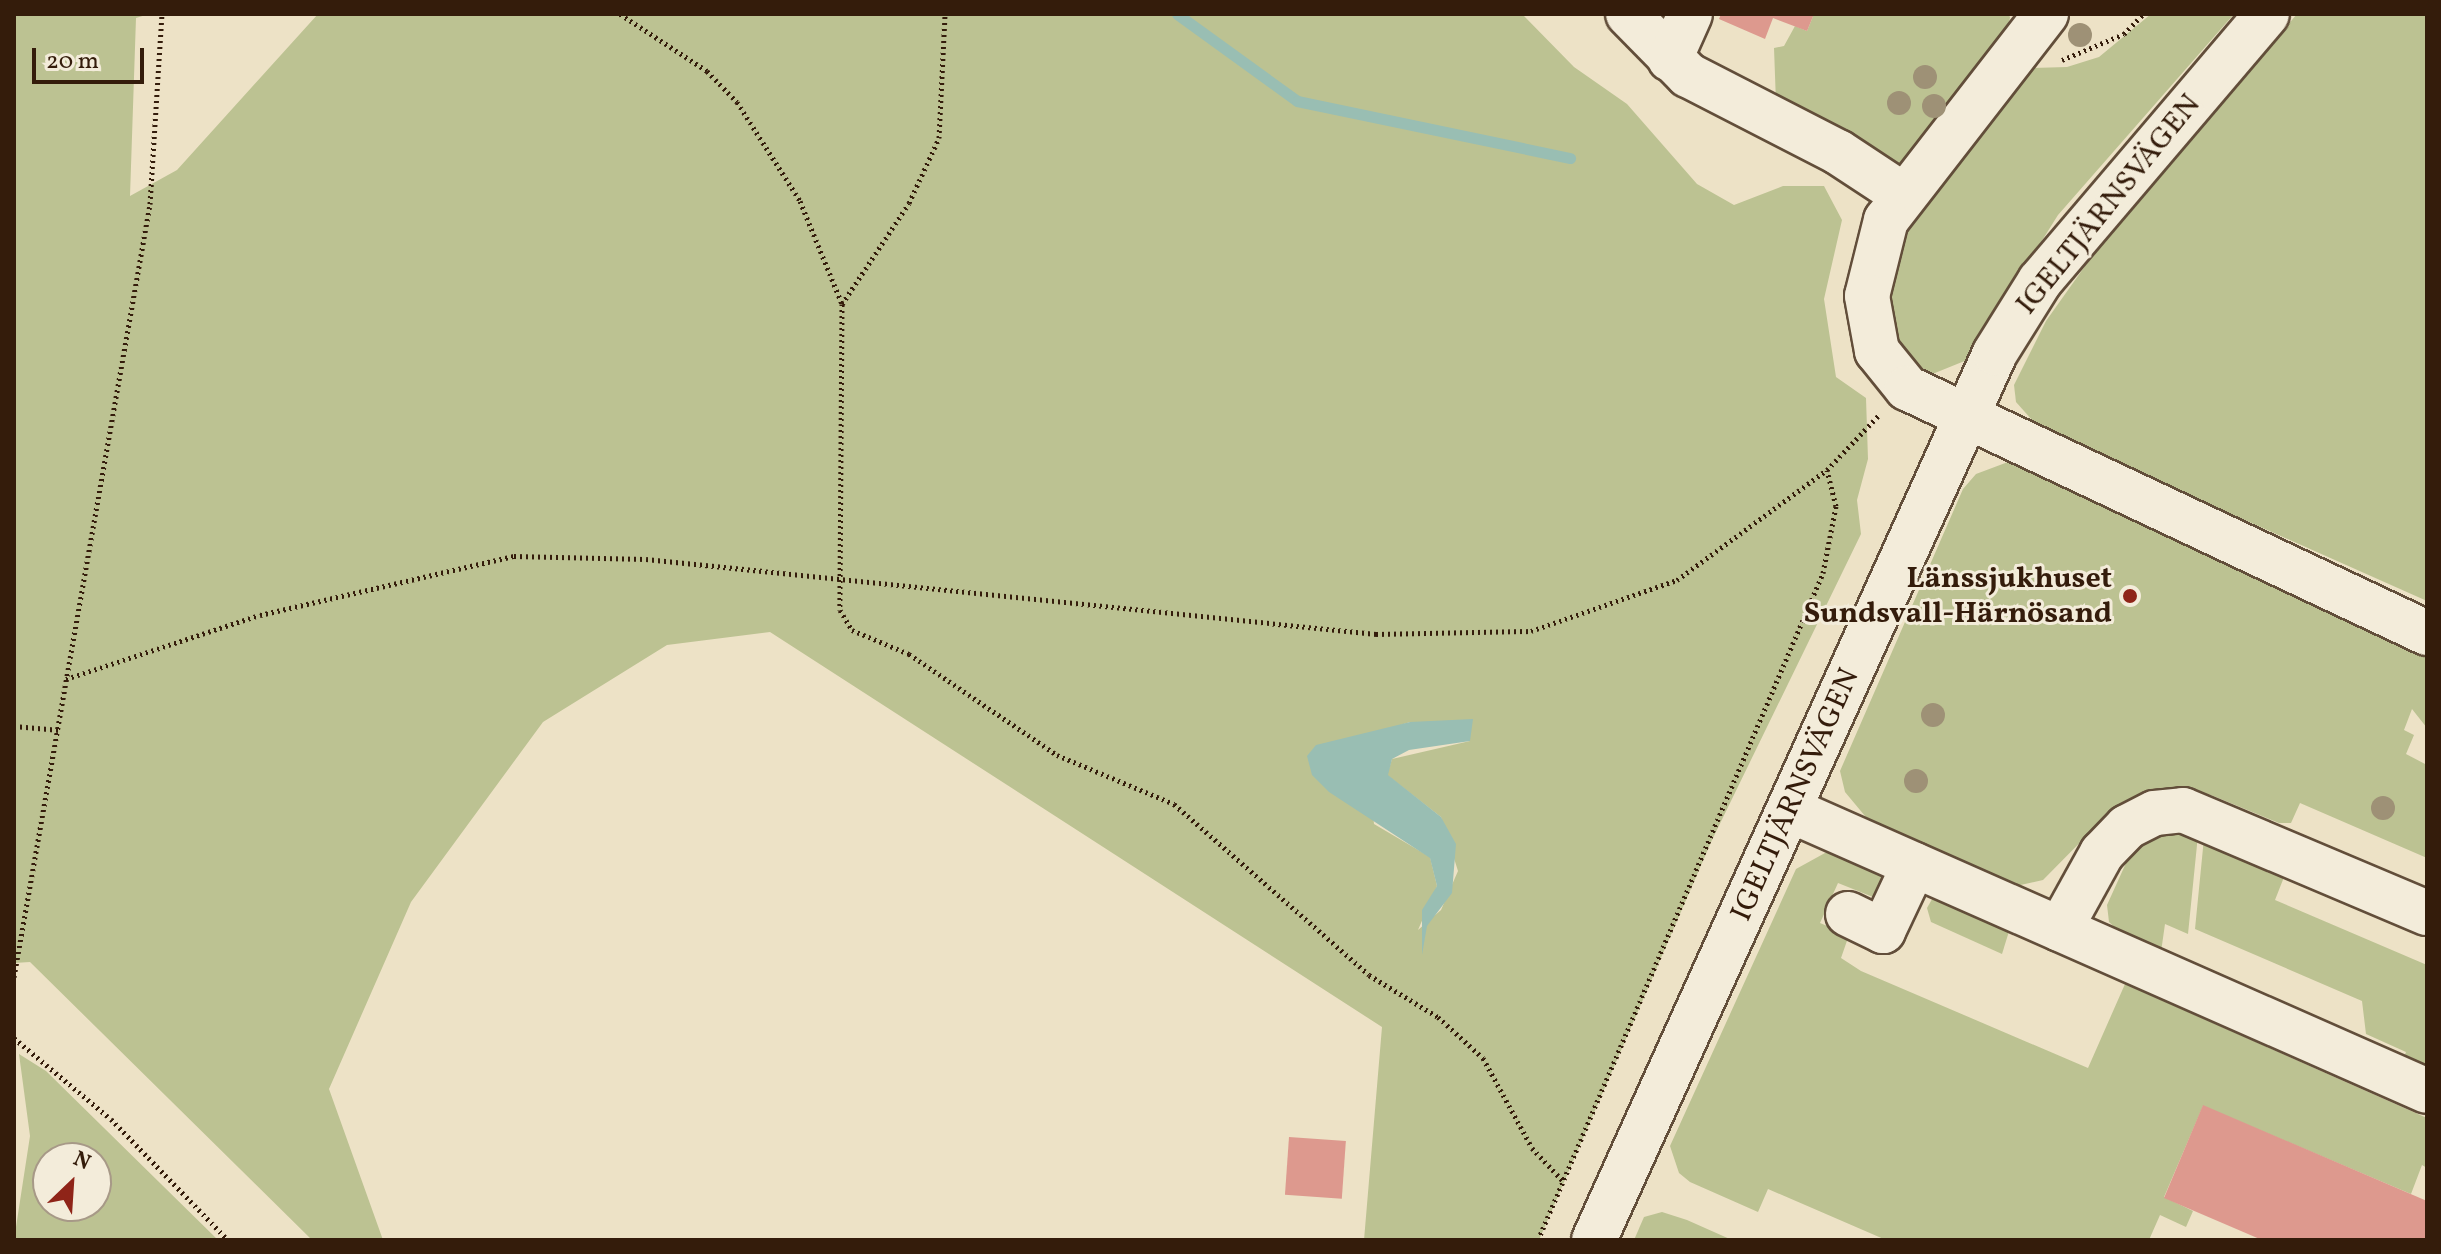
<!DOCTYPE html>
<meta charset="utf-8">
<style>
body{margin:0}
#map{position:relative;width:2441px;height:1254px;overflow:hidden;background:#ede2c6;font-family:Vollkorn,serif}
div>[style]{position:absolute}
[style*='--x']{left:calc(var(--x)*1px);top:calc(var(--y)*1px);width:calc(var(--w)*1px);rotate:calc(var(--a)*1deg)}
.green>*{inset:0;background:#bcc292}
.water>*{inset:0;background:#99beb3}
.stream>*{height:11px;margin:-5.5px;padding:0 5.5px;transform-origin:5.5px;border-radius:5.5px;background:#99beb3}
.building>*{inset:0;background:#dd998e;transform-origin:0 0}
.path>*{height:5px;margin-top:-2.5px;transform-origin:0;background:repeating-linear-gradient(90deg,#341c0b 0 2px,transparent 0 6px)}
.roads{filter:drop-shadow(2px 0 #624e3a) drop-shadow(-2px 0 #624e3a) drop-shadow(0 2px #624e3a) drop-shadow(0 -2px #624e3a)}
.minor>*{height:44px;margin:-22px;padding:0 22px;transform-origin:22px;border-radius:22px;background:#f3ecda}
.trees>*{width:24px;height:24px;margin:-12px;border-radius:50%;background:#9e9176}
.dots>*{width:22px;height:22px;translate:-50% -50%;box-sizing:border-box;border:4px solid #f3ecda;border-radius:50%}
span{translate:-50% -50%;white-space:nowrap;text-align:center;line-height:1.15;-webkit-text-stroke:6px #f3ecda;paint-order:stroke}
.street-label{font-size:30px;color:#341c0b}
.poi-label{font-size:30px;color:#341c0b;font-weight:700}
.right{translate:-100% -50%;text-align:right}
.frame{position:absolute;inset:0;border:16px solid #341c0b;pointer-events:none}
.north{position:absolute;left:32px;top:1142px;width:80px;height:80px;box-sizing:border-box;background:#f3ecda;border:2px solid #a79987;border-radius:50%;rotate:25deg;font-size:22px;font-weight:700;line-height:32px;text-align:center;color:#341c0b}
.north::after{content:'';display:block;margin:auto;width:28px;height:36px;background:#8f2418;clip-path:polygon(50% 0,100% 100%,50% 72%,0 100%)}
.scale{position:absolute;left:32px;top:48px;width:112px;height:36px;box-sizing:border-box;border:4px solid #341c0b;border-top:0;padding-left:10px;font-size:24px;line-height:28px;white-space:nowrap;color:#341c0b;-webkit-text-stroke:6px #f3ecda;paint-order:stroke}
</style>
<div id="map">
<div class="green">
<div style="clip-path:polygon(evenodd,14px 14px,149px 14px,136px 18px,130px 196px,177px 170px,318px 14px,1522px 14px,1574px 67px,1627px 104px,1697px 184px,1734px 205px,1783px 186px,1824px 186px,1842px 220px,1824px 299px,1836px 377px,1866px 398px,1868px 459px,1857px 500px,1861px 534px,1712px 840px,1539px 1240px,1364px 1240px,1382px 1027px,770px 632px,667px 645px,543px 722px,411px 902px,329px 1089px,383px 1240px,312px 1240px,30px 962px,14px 963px,14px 14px,1410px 722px,1470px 741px,1392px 759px,1387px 775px,1441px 817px,1458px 871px,1441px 910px,1418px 930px,1437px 886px,1430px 857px,1374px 824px,1366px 736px,1410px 722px)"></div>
<div style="clip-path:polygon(1814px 14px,2008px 14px,2010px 17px,2008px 31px,1902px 167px,1776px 103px,1774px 48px,1784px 46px,1795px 26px,1807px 31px)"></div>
<div style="clip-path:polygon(2151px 14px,2234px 14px,2058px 215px,1967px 360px,1930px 375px,1912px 369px,1895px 355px,1883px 289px,1894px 241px,2029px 68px,2067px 67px,2099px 57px)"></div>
<div style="clip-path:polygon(2297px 14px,2427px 14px,2427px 601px,2040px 429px,2016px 402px,2014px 385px,2046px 321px,2095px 252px)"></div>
<div style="clip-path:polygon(2008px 462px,2427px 646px,2427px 728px,2412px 709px,2404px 730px,2414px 735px,2406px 754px,2427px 765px,2427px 858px,2300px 803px,2291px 823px,2279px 823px,2211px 795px,2159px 788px,2115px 807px,2043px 880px,2016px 886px,1870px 822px,1845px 792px,1840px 771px,1963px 489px,1976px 474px)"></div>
<div style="clip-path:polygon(2170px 830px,2198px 835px,2188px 934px,2165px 924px,2161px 952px,2122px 934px,2109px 922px,2107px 905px,2131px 852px,2143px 839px)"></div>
<div style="clip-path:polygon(2204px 838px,2286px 872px,2275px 900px,2427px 965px,2427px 1077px,2401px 1065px,2406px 1052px,2366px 1034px,2362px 1001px,2195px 929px)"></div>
<div style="clip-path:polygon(1825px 853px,1842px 853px,1894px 878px,1888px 903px,1838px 883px,1820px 923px,1849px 935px,1841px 958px,1861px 971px,2088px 1068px,2125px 984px,2427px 1118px,2427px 1168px,2422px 1165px,2411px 1194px,2203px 1106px,2164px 1197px,2193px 1211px,2186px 1227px,2160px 1215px,2149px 1240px,1886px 1240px,1768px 1189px,1758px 1212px,1690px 1182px,1679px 1173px,1670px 1146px,1796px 869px)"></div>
<div style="clip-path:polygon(1935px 894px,2010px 928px,2002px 954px,1931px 922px,1927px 908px)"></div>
<div style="clip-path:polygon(evenodd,19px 1054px,46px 1071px,218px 1240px,14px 1240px,30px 1136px,19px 1054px,48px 1158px,96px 1158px,96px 1206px,48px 1206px,48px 1158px)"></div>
<div style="clip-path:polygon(1662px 1212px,1687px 1220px,1732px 1240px,1634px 1240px,1644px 1217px)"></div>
</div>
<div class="water">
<div style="clip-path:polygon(1473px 719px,1470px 741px,1409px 750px,1392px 759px,1388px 775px,1441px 817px,1456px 844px,1452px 893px,1427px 926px,1422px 955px,1422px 910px,1437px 886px,1430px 858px,1329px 792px,1312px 775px,1307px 756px,1316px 745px,1410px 722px)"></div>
</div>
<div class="stream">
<div style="--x:1177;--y:14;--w:148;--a:35.9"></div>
<div style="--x:1297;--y:101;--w:279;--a:11.8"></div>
</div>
<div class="building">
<div style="clip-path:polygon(1721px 14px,1814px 14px,1807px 31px,1773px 18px,1765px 39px,1719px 19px)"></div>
<div style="clip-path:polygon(2203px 1105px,2427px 1201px,2427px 1240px,2262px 1240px,2164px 1198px)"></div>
<div style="left:1289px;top:1137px;width:57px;height:58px;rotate:4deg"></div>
</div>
<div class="path">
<div style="--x:620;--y:14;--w:104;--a:33.2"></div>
<div style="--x:707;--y:71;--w:43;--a:45.9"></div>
<div style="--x:737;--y:102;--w:117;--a:57.5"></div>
<div style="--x:800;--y:201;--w:111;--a:67.8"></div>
<div style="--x:842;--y:304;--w:306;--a:90.4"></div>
<div style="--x:840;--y:610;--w:23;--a:59"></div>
<div style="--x:852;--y:630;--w:62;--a:22.8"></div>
<div style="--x:909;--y:654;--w:179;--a:34.3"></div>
<div style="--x:1057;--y:755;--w:127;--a:22.7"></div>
<div style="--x:1174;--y:804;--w:259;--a:41.2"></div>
<div style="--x:1369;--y:975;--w:81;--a:31.3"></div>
<div style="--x:1438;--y:1017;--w:61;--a:42.3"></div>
<div style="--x:1483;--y:1058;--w:102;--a:61.4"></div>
<div style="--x:1532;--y:1148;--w:45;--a:46.8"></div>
<div style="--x:2062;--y:60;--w:67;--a:-22.8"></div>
<div style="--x:2124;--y:34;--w:28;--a:-46"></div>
<div style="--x:842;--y:304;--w:121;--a:-56.4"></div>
<div style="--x:909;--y:203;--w:72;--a:-65.2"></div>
<div style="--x:939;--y:138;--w:124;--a:-87.2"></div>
<div style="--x:66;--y:679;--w:204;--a:-18.3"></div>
<div style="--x:260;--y:615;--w:261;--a:-13.1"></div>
<div style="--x:514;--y:556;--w:132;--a:1.3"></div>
<div style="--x:646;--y:559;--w:734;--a:5.87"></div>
<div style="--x:1376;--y:634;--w:155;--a:-1.1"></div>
<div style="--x:1531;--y:631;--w:155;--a:-19.3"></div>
<div style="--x:1677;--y:580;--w:186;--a:-36.3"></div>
<div style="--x:1827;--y:470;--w:76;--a:-46.6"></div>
<div style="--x:14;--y:726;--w:46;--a:5"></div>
<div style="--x:14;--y:977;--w:785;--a:-80.02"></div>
<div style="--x:150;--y:204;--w:190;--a:-86.4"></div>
<div style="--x:14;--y:1038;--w:126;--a:39.9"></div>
<div style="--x:111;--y:1119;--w:168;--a:46"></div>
<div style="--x:1538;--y:1240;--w:725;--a:-66.86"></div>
<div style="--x:1823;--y:573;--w:68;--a:-79"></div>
<div style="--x:1836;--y:506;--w:37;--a:-104"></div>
</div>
<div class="roads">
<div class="minor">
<div style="--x:1628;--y:14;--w:86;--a:45.5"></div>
<div style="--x:1688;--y:75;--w:169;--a:27.2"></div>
<div style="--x:1838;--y:152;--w:77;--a:33.3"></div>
<div style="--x:2046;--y:14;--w:261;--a:127.8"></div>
<div style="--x:1886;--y:220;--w:78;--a:104"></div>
<div style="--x:1867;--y:296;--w:56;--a:79.7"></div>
<div style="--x:1877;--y:351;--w:48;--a:51"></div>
<div style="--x:1907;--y:388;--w:575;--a:25.23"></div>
<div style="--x:1670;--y:59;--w:49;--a:-66"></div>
<div style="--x:1790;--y:810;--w:696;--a:23.8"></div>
<div style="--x:1848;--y:914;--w:39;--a:26"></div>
<div style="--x:1883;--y:931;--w:73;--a:-64.8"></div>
<div style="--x:2060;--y:929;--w:87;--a:-61.1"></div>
<div style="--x:2102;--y:853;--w:36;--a:-46"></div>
<div style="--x:2127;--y:827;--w:31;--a:-27"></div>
<div style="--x:2155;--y:813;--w:28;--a:-6"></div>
<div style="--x:2183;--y:810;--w:265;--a:22.9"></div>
<div style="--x:1594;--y:1240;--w:973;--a:-65.67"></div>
<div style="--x:1995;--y:353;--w:85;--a:-58"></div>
<div style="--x:2040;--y:281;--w:350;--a:-49.6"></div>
</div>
</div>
<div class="trees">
<div style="left:2080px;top:35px"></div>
<div style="left:1925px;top:77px"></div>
<div style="left:1899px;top:103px"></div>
<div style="left:1934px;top:106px"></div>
<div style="left:1933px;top:715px"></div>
<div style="left:1916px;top:781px"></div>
<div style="left:2383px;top:808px"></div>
</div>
<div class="dots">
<div style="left:2130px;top:596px;background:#8f2418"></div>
</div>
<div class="street-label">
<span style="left:2109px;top:205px;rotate:-51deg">IGELTJÄRNSVÄGEN</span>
<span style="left:1796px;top:795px;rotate:-66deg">IGELTJÄRNSVÄGEN</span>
</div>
<div class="poi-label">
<span class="right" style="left:2112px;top:596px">Länssjukhuset<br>Sundsvall-Härnösand</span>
</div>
<div class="frame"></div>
<div class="north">N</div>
<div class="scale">20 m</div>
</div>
